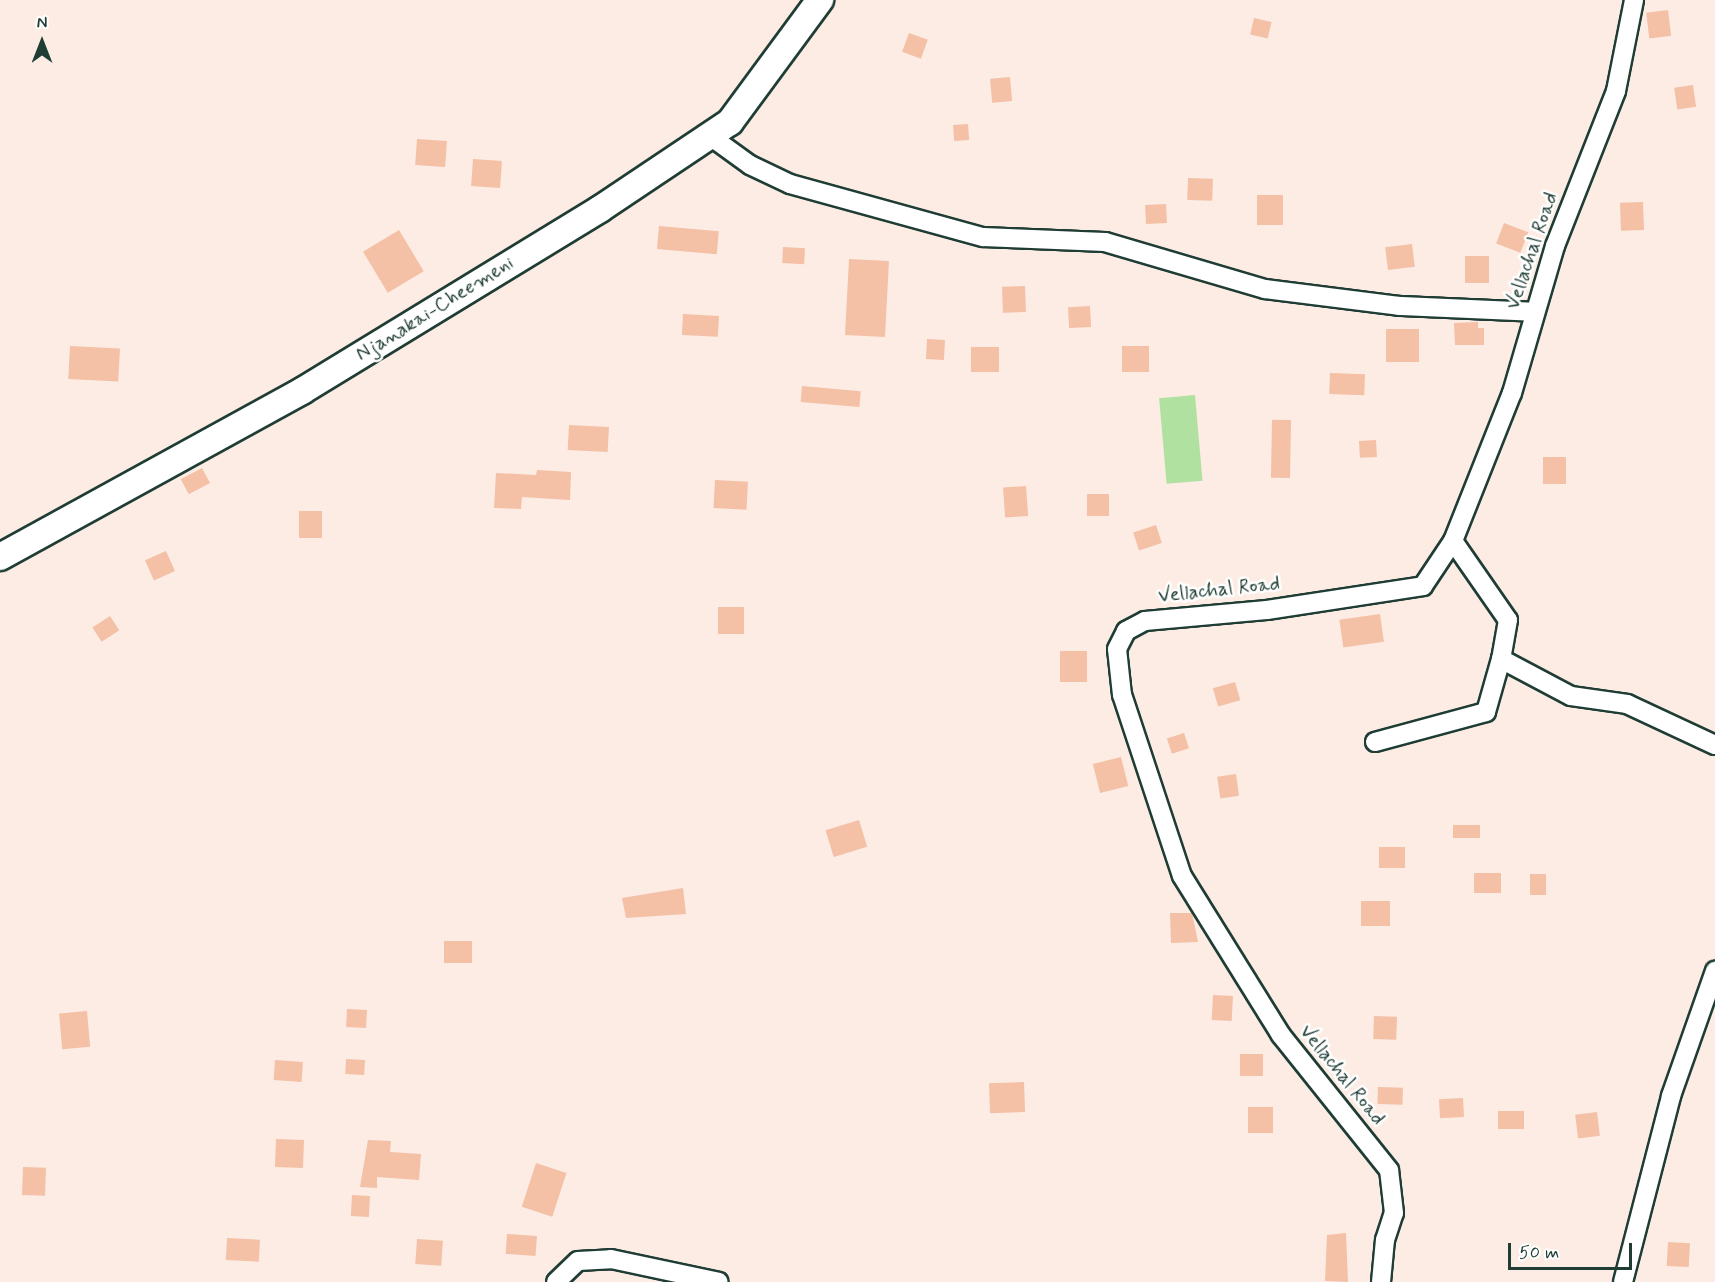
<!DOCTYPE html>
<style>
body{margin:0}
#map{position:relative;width:1715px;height:1282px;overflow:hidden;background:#fcece4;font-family:Mynerve,sans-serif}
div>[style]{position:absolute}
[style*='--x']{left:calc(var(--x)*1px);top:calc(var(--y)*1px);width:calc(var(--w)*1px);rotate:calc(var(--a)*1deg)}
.green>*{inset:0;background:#b1e1a0;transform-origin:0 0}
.building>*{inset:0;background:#f4c0a6;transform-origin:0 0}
.roads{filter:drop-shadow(2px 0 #1f3d34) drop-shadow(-2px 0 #1f3d34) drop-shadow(0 2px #1f3d34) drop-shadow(0 -2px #1f3d34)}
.street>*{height:18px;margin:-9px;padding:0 9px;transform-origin:9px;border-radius:9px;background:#fff}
.secondary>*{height:26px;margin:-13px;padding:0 13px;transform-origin:13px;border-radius:13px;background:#fff}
span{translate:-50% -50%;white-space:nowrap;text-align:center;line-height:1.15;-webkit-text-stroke:5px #fff;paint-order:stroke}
.street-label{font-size:20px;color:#1f3d34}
.north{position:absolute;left:12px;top:12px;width:60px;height:60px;-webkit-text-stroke:4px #fff;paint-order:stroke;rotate:0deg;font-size:16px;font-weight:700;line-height:24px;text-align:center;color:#1f3d34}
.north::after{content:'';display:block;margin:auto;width:21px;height:27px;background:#1f3d34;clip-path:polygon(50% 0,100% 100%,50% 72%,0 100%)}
.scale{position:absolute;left:1508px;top:1243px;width:124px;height:27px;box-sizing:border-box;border:3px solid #1f3d34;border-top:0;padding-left:8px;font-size:18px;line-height:21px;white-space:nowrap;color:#1f3d34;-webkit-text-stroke:4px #fff;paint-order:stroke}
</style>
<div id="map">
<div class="green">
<div style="left:1195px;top:395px;width:86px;height:36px;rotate:85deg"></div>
</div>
<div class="building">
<div style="left:1668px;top:10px;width:26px;height:22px;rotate:83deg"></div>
<div style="left:1254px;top:18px;width:18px;height:17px;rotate:13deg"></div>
<div style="left:909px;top:33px;width:20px;height:20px;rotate:20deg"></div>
<div style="left:1010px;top:77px;width:24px;height:20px;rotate:85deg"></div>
<div style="left:1693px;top:85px;width:22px;height:19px;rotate:82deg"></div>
<div style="left:968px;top:124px;width:16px;height:15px;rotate:86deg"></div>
<div style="left:417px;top:139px;width:30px;height:26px;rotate:4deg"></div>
<div style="left:473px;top:159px;width:29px;height:27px;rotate:4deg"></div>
<div style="left:1188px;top:178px;width:25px;height:22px;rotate:2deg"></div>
<div style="left:1283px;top:195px;width:30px;height:26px;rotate:90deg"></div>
<div style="left:1643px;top:202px;width:28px;height:23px;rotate:88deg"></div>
<div style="left:1166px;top:204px;width:19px;height:21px;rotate:87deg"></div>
<div style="left:1504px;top:223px;width:26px;height:22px;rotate:21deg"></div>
<div style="left:659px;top:226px;width:60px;height:23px;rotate:5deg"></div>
<div style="left:399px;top:230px;width:48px;height:42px;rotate:59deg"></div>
<div style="left:1412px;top:244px;width:23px;height:27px;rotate:83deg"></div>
<div style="left:783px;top:247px;width:22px;height:16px;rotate:3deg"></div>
<div style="left:1465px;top:256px;width:24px;height:27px"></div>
<div style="left:849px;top:259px;width:40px;height:76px;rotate:3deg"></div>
<div style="left:1025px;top:286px;width:26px;height:23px;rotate:88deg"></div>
<div style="left:1090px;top:306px;width:21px;height:22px;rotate:87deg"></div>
<div style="left:683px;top:314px;width:36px;height:21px;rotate:3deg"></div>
<div style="clip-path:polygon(1478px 322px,1478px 328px,1484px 328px,1484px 345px,1455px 345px,1454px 323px)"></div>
<div style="left:1386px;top:329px;width:33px;height:33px"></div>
<div style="left:927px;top:339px;width:18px;height:20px;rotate:3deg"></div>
<div style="left:70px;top:346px;width:50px;height:33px;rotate:3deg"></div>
<div style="left:1149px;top:346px;width:26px;height:27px;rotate:90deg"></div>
<div style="left:971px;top:347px;width:28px;height:25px"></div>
<div style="left:1330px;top:373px;width:35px;height:21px;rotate:2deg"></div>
<div style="left:802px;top:386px;width:59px;height:16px;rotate:5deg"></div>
<div style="left:1291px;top:420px;width:58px;height:19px;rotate:91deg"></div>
<div style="left:569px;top:425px;width:40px;height:25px;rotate:3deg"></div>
<div style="left:1376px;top:440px;width:17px;height:17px;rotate:87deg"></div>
<div style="left:1543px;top:457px;width:23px;height:27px"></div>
<div style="left:202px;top:468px;width:17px;height:24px;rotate:62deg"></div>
<div style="clip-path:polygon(537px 470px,571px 472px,570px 500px,522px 497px,521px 509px,494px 508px,496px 473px,536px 475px)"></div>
<div style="left:715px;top:480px;width:33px;height:28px;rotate:3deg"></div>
<div style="left:1026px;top:486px;width:30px;height:23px;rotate:86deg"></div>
<div style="left:1087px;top:494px;width:22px;height:22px"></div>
<div style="left:322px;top:511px;width:27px;height:23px;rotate:90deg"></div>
<div style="left:1156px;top:525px;width:19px;height:24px;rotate:72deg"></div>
<div style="left:166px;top:551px;width:22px;height:23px;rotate:66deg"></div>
<div style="left:718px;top:607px;width:26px;height:27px"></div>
<div style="left:1380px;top:614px;width:28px;height:41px;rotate:82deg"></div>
<div style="left:110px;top:616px;width:17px;height:21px;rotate:57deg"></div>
<div style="left:1060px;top:651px;width:27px;height:31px"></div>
<div style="left:1235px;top:682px;width:19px;height:23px;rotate:74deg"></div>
<div style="left:1184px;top:733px;width:16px;height:18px;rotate:72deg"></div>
<div style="left:1121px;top:757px;width:30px;height:29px;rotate:76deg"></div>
<div style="left:1236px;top:774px;width:22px;height:19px;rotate:82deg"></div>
<div style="left:859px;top:820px;width:28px;height:35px;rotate:73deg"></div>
<div style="left:1453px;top:825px;width:27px;height:13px"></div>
<div style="left:1379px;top:847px;width:26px;height:21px"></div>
<div style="left:1474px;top:873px;width:27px;height:20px"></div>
<div style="left:1530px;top:874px;width:16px;height:21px"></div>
<div style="clip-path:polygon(683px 888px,686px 914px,626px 918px,622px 898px)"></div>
<div style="left:1361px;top:901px;width:29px;height:25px"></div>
<div style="clip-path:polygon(1170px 913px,1192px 913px,1198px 942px,1171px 943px)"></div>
<div style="left:444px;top:941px;width:28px;height:22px"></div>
<div style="left:1213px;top:995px;width:20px;height:25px;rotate:3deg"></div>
<div style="left:347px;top:1009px;width:20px;height:18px;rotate:3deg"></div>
<div style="left:87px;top:1011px;width:36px;height:28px;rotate:85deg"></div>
<div style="left:1374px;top:1016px;width:23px;height:23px;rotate:2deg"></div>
<div style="left:1240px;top:1054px;width:23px;height:22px"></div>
<div style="left:346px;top:1059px;width:19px;height:15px;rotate:3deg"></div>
<div style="left:275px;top:1060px;width:28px;height:20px;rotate:4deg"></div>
<div style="left:1024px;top:1082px;width:30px;height:35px;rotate:88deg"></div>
<div style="left:1378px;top:1087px;width:25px;height:17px;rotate:2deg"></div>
<div style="left:1463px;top:1098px;width:19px;height:24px;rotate:87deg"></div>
<div style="left:1248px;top:1107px;width:25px;height:26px"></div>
<div style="left:1524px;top:1111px;width:18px;height:26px;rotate:90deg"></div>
<div style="left:1597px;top:1112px;width:24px;height:22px;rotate:83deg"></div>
<div style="left:276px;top:1139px;width:28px;height:28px;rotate:2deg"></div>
<div style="clip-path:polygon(368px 1140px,391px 1141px,390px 1152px,421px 1154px,419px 1180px,377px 1177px,377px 1188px,360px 1187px)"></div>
<div style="left:536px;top:1163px;width:32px;height:46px;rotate:18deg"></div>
<div style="left:23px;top:1167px;width:23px;height:28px;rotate:2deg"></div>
<div style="left:352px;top:1195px;width:18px;height:21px;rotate:3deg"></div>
<div style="clip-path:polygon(1346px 1233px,1348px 1282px,1325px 1281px,1327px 1235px)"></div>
<div style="left:507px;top:1234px;width:30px;height:20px;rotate:4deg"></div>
<div style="left:227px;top:1238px;width:33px;height:22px;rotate:3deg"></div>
<div style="left:417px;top:1239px;width:26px;height:25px;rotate:4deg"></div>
<div style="left:1668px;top:1242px;width:22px;height:24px;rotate:3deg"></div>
</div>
<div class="roads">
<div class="street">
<div style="--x:710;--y:136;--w:49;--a:35.9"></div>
<div style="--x:750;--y:165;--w:44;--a:25.4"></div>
<div style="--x:790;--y:184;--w:200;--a:15.4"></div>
<div style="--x:983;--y:237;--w:122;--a:2.3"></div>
<div style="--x:1105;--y:242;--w:167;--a:16.4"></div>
<div style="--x:1265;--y:289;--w:135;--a:7.2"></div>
<div style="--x:1399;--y:306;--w:136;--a:2.5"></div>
<div style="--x:1453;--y:541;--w:96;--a:55.2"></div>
<div style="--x:1508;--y:620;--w:40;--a:100"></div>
<div style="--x:1501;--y:659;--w:79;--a:27.9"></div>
<div style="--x:1571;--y:696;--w:57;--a:8.1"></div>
<div style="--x:1627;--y:704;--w:97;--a:25"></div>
<div style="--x:1375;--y:742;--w:115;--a:-15.1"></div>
<div style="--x:1486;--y:712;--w:55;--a:-74.2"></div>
<div style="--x:556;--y:1282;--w:30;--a:-44"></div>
<div style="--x:578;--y:1261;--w:33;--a:-3"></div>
<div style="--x:611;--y:1259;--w:110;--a:12"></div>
<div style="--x:1381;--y:1282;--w:42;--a:-84.6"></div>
<div style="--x:1385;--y:1240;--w:28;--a:-72"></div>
<div style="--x:1394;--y:1213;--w:43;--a:-96.6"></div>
<div style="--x:1389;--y:1170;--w:173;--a:-128.7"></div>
<div style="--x:1281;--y:1035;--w:187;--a:-121.9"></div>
<div style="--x:1182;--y:876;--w:191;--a:-108.3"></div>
<div style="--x:1122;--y:695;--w:46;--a:-96.2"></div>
<div style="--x:1117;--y:649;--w:20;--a:-63"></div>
<div style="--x:1126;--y:631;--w:21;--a:-28"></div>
<div style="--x:1145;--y:621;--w:122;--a:-5.2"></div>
<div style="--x:1267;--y:610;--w:158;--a:-8.7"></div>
<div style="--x:1423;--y:586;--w:54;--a:-56.3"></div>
<div style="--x:1453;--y:541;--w:159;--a:-68.3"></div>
<div style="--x:1512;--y:393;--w:153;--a:-73.7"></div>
<div style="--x:1555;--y:246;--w:167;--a:-68.5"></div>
<div style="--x:1616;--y:91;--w:93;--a:-78.8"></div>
<div style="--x:1623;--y:1282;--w:192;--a:-75.5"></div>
<div style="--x:1671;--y:1096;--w:133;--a:-70.6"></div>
</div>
<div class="secondary">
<div style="--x:0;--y:557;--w:345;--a:-28.8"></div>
<div style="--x:302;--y:391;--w:349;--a:-31.4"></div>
<div style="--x:600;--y:209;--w:156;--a:-33.8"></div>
<div style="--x:730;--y:122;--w:152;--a:-53.6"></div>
</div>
</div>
<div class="street-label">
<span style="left:1532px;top:251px;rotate:-71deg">Vellachal Road</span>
<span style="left:435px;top:309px;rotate:-32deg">Njanakai-Cheemeni</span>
<span style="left:1219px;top:590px;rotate:-6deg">Vellachal Road</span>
<span style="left:1342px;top:1075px;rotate:51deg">Vellachal Road</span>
</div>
<div class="north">N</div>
<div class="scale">50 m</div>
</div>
